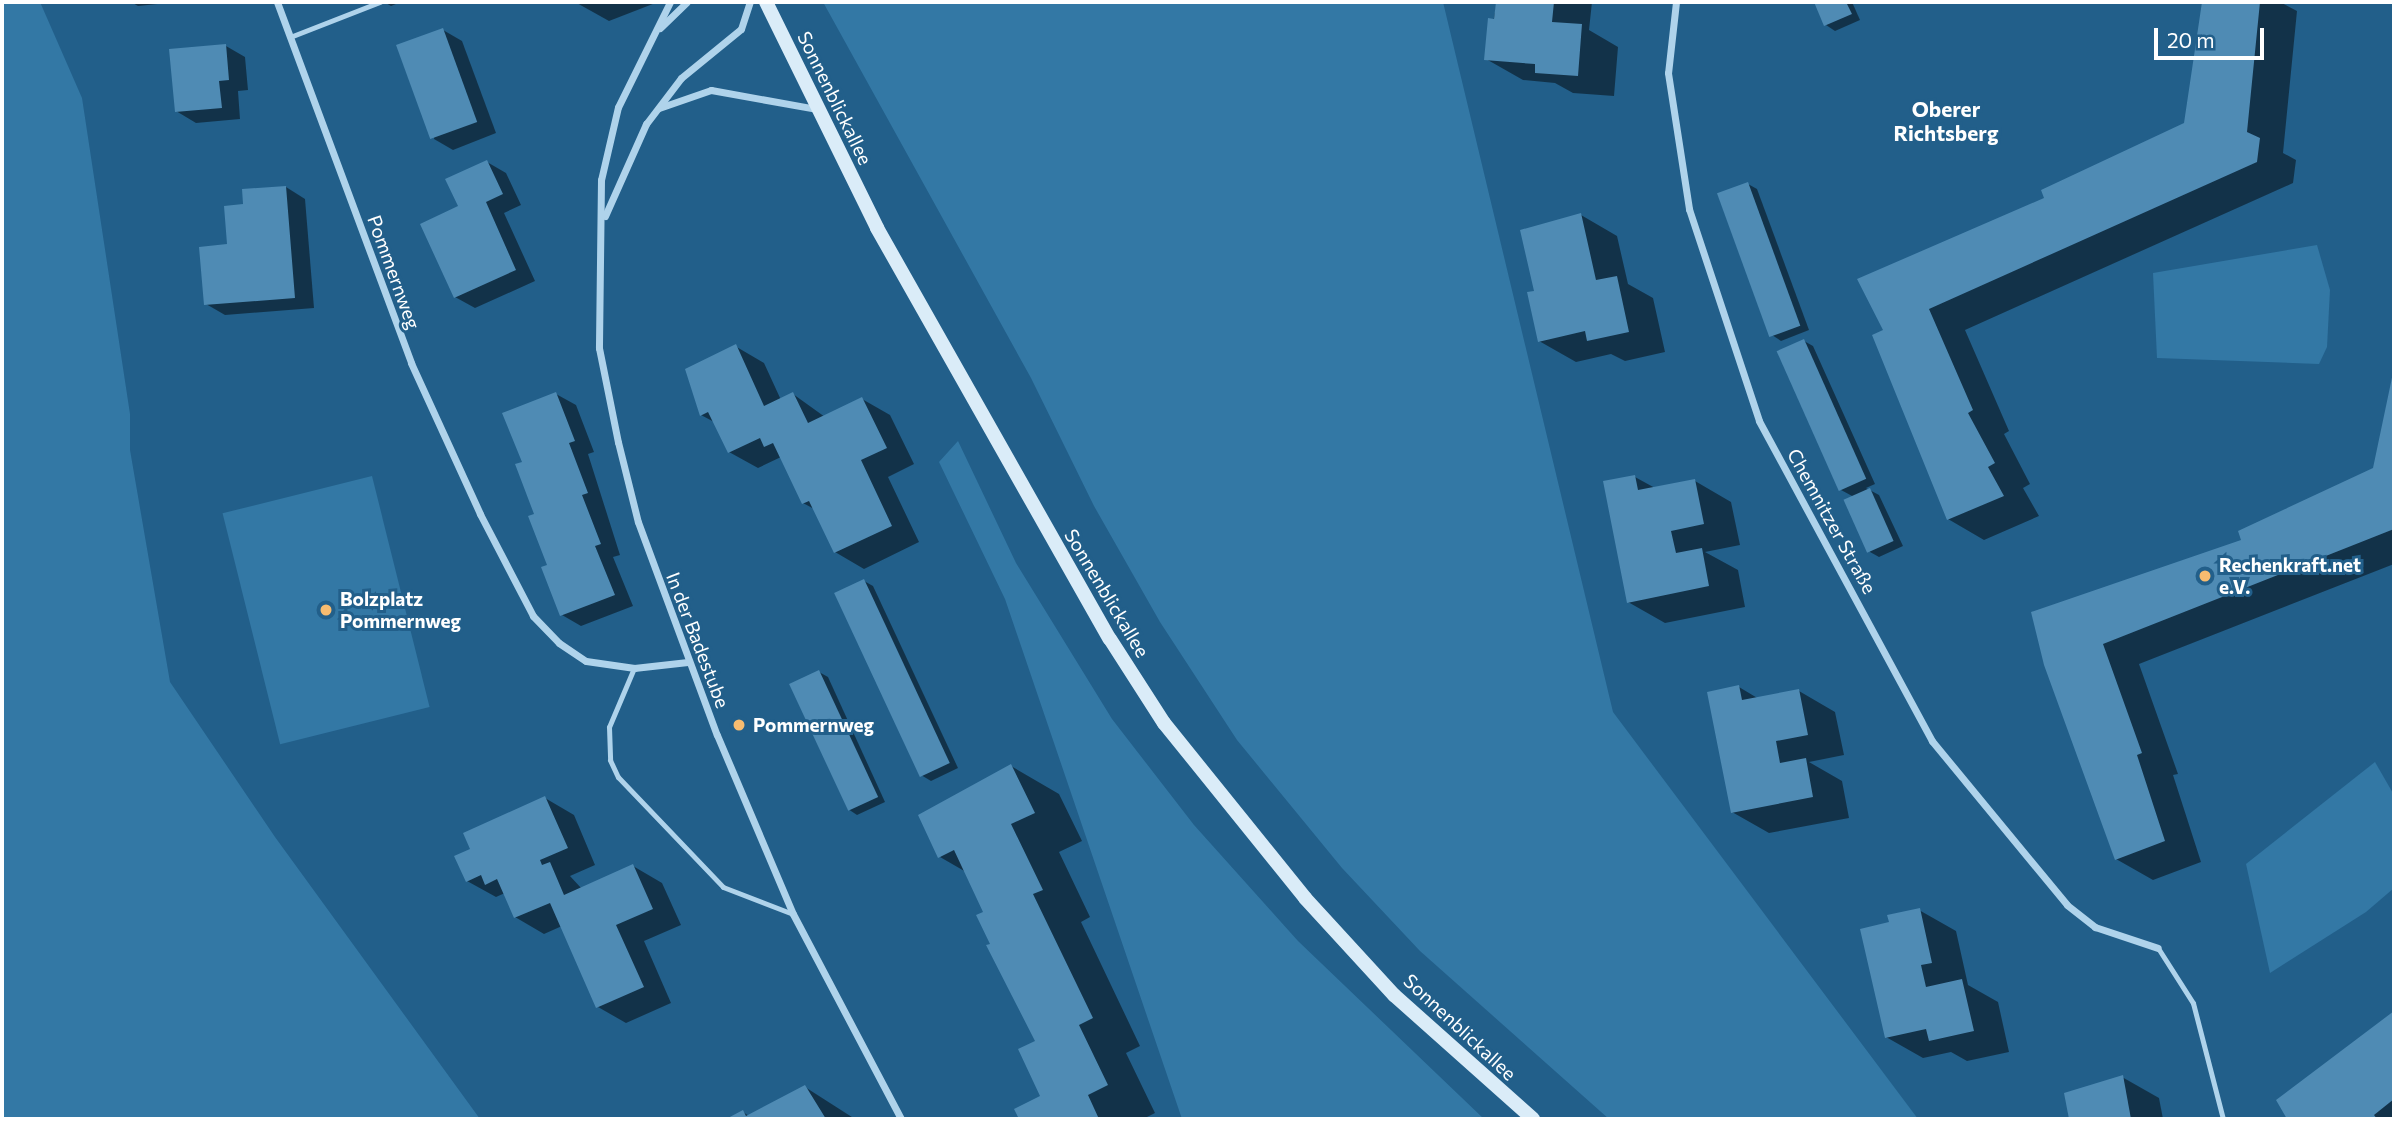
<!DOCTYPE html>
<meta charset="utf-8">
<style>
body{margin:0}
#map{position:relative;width:2396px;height:1121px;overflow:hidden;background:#225f8a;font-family:Commissioner,sans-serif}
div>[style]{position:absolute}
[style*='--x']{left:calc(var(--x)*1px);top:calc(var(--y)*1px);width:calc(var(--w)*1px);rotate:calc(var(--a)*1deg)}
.green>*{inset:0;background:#3378a5;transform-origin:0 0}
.shadow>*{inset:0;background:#0007}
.building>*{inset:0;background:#4f8bb4;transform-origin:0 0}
.lane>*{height:5px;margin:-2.5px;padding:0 2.5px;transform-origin:2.5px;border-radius:2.5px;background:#afd3eb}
.street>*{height:7px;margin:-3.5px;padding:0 3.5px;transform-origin:3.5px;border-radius:3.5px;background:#afd3eb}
.secondary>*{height:14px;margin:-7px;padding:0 7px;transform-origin:7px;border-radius:7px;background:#daecf8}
.dots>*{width:19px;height:19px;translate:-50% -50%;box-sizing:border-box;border:4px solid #225f8a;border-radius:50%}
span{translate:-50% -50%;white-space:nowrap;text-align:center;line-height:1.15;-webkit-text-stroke:6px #225f8a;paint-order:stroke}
.street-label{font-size:19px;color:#fff}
.poi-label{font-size:19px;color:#fff;font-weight:700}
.left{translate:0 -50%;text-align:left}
.neighbourhood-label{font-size:21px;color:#fff;font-weight:700}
.frame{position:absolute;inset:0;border:4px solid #fff;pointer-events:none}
.scale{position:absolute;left:2154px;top:28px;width:110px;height:32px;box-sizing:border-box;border:4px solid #fff;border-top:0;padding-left:9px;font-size:21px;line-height:24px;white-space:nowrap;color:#fff;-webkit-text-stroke:5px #225f8a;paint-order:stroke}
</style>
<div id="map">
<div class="green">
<div style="clip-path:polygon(2px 2px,40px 2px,82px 98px,130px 414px,130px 450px,170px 682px,275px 837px,480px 1119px,2px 1119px)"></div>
<div style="clip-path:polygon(823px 2px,1443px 2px,1613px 712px,1918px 1119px,1609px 1119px,1420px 951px,1342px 868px,1237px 740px,1160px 622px,1094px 506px,1031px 378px)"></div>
<div style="clip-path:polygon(2317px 245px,2330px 290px,2327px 347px,2319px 364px,2157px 358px,2153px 273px)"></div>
<div style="clip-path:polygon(958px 441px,1016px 563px,1112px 719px,1194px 825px,1298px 941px,1484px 1119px,1182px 1119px,1005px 599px,939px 462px)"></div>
<div style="left:372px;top:476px;width:238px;height:154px;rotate:76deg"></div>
<div style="clip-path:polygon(2375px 762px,2394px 795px,2394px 888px,2366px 912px,2270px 973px,2246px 864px)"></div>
</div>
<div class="shadow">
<div style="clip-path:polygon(131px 2px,177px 2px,138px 6px)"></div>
<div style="clip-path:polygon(384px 2px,401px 2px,391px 6px)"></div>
<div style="clip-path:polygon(575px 2px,658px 2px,609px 21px)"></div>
<div style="clip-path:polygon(1497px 2px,1592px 2px,1589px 30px,1618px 47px,1614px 96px,1573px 93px,1555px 83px,1523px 80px,1486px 59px)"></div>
<div style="clip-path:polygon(1815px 2px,1852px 2px,1860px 20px,1835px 31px,1826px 25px)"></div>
<div style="clip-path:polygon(2203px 2px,2280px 2px,2297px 11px,2283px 153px,2296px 160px,2293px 183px,1965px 330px,2009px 431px,2004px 434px,2030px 484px,2023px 488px,2039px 516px,1984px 540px,1948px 519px,1885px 330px,2047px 199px,2186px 124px)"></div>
<div style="clip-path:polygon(443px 30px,462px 41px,496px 133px,453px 150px,434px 139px)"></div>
<div style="clip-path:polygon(226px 46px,245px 57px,248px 90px,238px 91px,240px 119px,196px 123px,176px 111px)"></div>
<div style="clip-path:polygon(487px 162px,506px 173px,521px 205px,504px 213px,535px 281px,475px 308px,455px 297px,460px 207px)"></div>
<div style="clip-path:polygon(1748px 184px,1757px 189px,1809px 330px,1781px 341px,1772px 335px)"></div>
<div style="clip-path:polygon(286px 187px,305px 199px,314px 308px,225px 315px,206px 304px,245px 206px)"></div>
<div style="clip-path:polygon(1581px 215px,1617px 236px,1628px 284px,1653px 298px,1665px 352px,1625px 361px,1611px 354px,1576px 362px,1539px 341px,1536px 293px)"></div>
<div style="clip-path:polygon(1804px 341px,1813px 346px,1875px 484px,1866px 488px,1879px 495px,1903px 546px,1879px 557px,1870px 552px,1854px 497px,1841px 490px)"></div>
<div style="clip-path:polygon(735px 346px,764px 363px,781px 400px,793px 394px,825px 417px,862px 399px,890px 415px,914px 464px,888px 477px,919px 542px,864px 569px,835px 552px,816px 510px,803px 503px,781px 457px,758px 468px,729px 452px,716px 423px,701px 415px)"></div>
<div style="clip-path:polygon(2394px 371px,2394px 564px,2139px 664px,2178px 774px,2173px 775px,2201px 862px,2153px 880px,2116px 859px,2046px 665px,2374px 469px)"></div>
<div style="clip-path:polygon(556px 394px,576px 405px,594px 452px,588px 454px,620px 555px,613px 557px,633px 606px,581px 626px,562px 615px,524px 463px)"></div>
<div style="clip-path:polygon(1635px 477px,1655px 488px,1695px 481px,1731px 502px,1740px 545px,1705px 552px,1738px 570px,1745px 607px,1665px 623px,1628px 602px)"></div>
<div style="clip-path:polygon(864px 581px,873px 586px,958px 768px,931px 781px,921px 775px)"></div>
<div style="clip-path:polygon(819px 672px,828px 677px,885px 802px,857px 815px,848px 809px)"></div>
<div style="clip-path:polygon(1739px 687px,1759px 699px,1799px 691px,1835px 712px,1844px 755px,1809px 762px,1842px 781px,1849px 818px,1769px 833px,1732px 812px)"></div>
<div style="clip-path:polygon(1011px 766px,1059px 794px,1082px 841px,1059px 852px,1090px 917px,1081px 922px,1140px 1046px,1126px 1053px,1155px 1113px,1143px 1119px,1021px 1119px,1016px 1110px,1042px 1097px,1038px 1042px,992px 945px,985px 912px,966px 872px,940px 857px)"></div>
<div style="clip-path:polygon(545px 798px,574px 815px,595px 865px,570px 876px,582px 889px,633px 866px,662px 883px,681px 925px,644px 941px,671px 1003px,626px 1023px,598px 1007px,562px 926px,544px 934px,515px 917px,505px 893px,496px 897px,467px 881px,472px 850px)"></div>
<div style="clip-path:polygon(1919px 910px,1956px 931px,1968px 985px,1998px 1002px,2009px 1052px,1967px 1061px,1951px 1052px,1923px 1058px,1886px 1037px)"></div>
<div style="clip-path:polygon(2394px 1013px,2394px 1119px,2289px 1119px,2278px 1101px)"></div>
<div style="clip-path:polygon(2122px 1077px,2159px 1098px,2163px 1119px,2071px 1119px,2066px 1095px)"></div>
<div style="clip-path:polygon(805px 1087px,855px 1119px,729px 1119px,743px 1112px,749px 1116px)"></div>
</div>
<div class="building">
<div style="clip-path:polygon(1496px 2px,1554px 2px,1552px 22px,1582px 24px,1578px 76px,1535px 73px,1535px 64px,1484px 60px,1488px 18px,1494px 19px)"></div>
<div style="clip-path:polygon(1814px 2px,1846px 2px,1852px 14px,1824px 26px)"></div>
<div style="clip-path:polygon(2202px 2px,2260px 2px,2247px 132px,2260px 138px,2257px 162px,1929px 309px,1973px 410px,1968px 413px,1995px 463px,1988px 467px,2004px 496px,1947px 520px,1872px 335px,1883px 330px,1857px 279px,2044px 198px,2041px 190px,2184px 123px)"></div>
<div style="left:443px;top:28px;width:100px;height:50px;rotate:70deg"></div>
<div style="clip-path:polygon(226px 44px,229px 80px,219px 81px,222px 108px,175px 112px,169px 49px)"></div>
<div style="clip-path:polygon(487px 160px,503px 194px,486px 202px,516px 270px,454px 298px,420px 224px,458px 206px,445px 179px)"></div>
<div style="left:1748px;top:182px;width:153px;height:33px;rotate:70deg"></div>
<div style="clip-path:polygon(286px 186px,295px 298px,204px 305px,199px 247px,227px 244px,224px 206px,243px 204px,242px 189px)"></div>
<div style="clip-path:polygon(1581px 213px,1596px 280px,1617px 276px,1629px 332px,1587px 341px,1585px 331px,1538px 342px,1527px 292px,1534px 291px,1520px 230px)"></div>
<div style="left:1804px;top:339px;width:153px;height:30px;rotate:66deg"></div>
<div style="clip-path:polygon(736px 344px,764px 406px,793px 392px,808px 423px,862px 397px,887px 448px,861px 460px,892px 526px,834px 553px,809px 501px,802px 504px,773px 443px,764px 447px,760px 438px,728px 453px,708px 412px,700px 416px,685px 369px)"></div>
<div style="clip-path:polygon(2394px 368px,2394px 529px,2103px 644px,2142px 753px,2137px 755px,2165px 841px,2115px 860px,2044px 665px,2031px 612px,2241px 540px,2238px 531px,2373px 468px)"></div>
<div style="clip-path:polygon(556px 392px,575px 441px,569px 443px,588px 493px,582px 495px,601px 544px,595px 546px,615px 595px,560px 616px,541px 567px,547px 565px,528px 516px,534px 514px,515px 464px,522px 462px,502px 413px)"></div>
<div style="clip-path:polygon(1635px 475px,1638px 490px,1695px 479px,1704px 524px,1671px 531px,1676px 553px,1702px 548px,1709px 586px,1627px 603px,1603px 481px)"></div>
<div style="left:1870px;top:488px;width:58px;height:29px;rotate:66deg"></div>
<div style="left:864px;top:579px;width:203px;height:33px;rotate:65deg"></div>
<div style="left:819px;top:670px;width:140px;height:33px;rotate:65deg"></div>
<div style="clip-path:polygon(1739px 685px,1742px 700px,1799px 689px,1808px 735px,1776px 741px,1780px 763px,1806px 758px,1813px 797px,1731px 813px,1707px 692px)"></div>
<div style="clip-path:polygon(1011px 764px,1035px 813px,1011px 824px,1043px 890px,1033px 894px,1093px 1018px,1079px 1025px,1108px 1085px,1088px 1095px,1099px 1119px,1019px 1119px,1014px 1109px,1040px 1096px,1018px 1049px,1035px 1041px,986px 945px,990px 944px,976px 915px,983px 912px,954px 850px,938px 858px,918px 815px)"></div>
<div style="clip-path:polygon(545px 796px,568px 848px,540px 860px,542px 865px,550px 862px,564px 895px,633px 864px,653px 909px,616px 925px,644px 987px,596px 1008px,550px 903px,514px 918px,497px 879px,485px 885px,481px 875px,466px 882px,454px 856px,470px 849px,463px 833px)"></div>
<div style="clip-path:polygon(1920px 908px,1932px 963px,1921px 965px,1926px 987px,1962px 979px,1974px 1031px,1929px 1041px,1926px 1029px,1885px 1038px,1860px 929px,1889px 922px,1887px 915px)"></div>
<div style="clip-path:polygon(2394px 1011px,2394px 1099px,2374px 1115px,2377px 1119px,2287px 1119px,2276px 1100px)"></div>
<div style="clip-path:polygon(2123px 1075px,2131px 1119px,2069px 1119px,2064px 1093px)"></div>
<div style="clip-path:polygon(805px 1085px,826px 1119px,726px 1119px,743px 1110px,746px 1116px)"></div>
</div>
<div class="lane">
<div style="--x:290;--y:37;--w:97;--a:-21.3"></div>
<div style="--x:634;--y:668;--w:64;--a:113"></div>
<div style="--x:609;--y:727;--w:33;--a:88"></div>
<div style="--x:610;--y:760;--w:19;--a:65"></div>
<div style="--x:618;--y:777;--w:152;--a:46.3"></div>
<div style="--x:723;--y:887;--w:75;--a:21.1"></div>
<div style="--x:2158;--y:948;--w:65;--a:57.5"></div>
<div style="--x:2193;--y:1003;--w:120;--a:75.5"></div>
</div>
<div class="street">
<div style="--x:277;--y:2;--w:385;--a:69.6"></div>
<div style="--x:411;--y:363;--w:166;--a:65.4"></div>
<div style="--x:480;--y:514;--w:115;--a:62.5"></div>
<div style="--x:533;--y:616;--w:37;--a:46"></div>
<div style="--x:559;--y:643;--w:32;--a:34"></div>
<div style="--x:586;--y:661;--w:49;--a:8.3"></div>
<div style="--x:634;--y:668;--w:54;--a:-6.3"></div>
<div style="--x:670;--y:2;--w:117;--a:116.3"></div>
<div style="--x:618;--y:107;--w:75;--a:103.1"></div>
<div style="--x:601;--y:180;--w:168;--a:90.7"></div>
<div style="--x:599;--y:348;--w:96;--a:78.6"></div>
<div style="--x:618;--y:442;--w:82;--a:76"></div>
<div style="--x:638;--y:522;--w:227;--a:69.7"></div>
<div style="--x:717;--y:735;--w:194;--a:67"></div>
<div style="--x:793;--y:914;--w:232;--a:62.2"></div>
<div style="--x:1676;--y:2;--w:71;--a:96.4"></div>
<div style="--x:1668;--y:73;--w:138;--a:81.2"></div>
<div style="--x:1689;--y:209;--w:223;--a:71.7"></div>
<div style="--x:1759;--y:421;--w:364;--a:61.6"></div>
<div style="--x:1932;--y:741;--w:212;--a:50.5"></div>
<div style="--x:2067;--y:905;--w:36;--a:38"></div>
<div style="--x:2095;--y:927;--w:66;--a:18.4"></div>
<div style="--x:660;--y:28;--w:37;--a:-44"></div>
<div style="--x:659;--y:108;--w:55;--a:-19.1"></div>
<div style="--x:711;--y:90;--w:108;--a:10.2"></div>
<div style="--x:605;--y:216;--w:101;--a:-66"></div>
<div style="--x:646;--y:124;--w:58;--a:-52.7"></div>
<div style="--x:681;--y:78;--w:77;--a:-39.2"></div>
<div style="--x:741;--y:29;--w:28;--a:-72"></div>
</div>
<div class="secondary">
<div style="--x:766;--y:2;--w:252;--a:63.8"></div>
<div style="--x:877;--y:228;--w:472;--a:60.5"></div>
<div style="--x:1110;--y:639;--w:100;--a:57.3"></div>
<div style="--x:1164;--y:723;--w:225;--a:51.1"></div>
<div style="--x:1305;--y:898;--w:132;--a:47.5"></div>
<div style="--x:1394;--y:995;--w:186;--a:41.7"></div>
</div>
<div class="dots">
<div style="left:2205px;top:576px;background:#f7bc70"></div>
<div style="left:326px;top:610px;background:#f7bc70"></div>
<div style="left:739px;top:725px;background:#f7bc70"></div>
</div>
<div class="street-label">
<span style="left:835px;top:98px;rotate:64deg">Sonnenblickallee</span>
<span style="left:394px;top:272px;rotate:70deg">Pommernweg</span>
<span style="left:1832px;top:521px;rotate:61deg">Chemnitzer Straße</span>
<span style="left:1107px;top:593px;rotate:59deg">Sonnenblickallee</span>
<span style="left:698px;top:640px;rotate:69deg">In der Badestube</span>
<span style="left:1460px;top:1027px;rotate:43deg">Sonnenblickallee</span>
</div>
<div class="poi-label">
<span class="left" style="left:2219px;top:576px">Rechenkraft.net<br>e.V.</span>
<span class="left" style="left:340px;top:610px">Bolzplatz<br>Pommernweg</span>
<span class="left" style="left:753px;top:725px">Pommernweg</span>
</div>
<div class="neighbourhood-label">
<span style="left:1946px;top:121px">Oberer<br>Richtsberg</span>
</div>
<div class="frame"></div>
<div class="scale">20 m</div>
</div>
